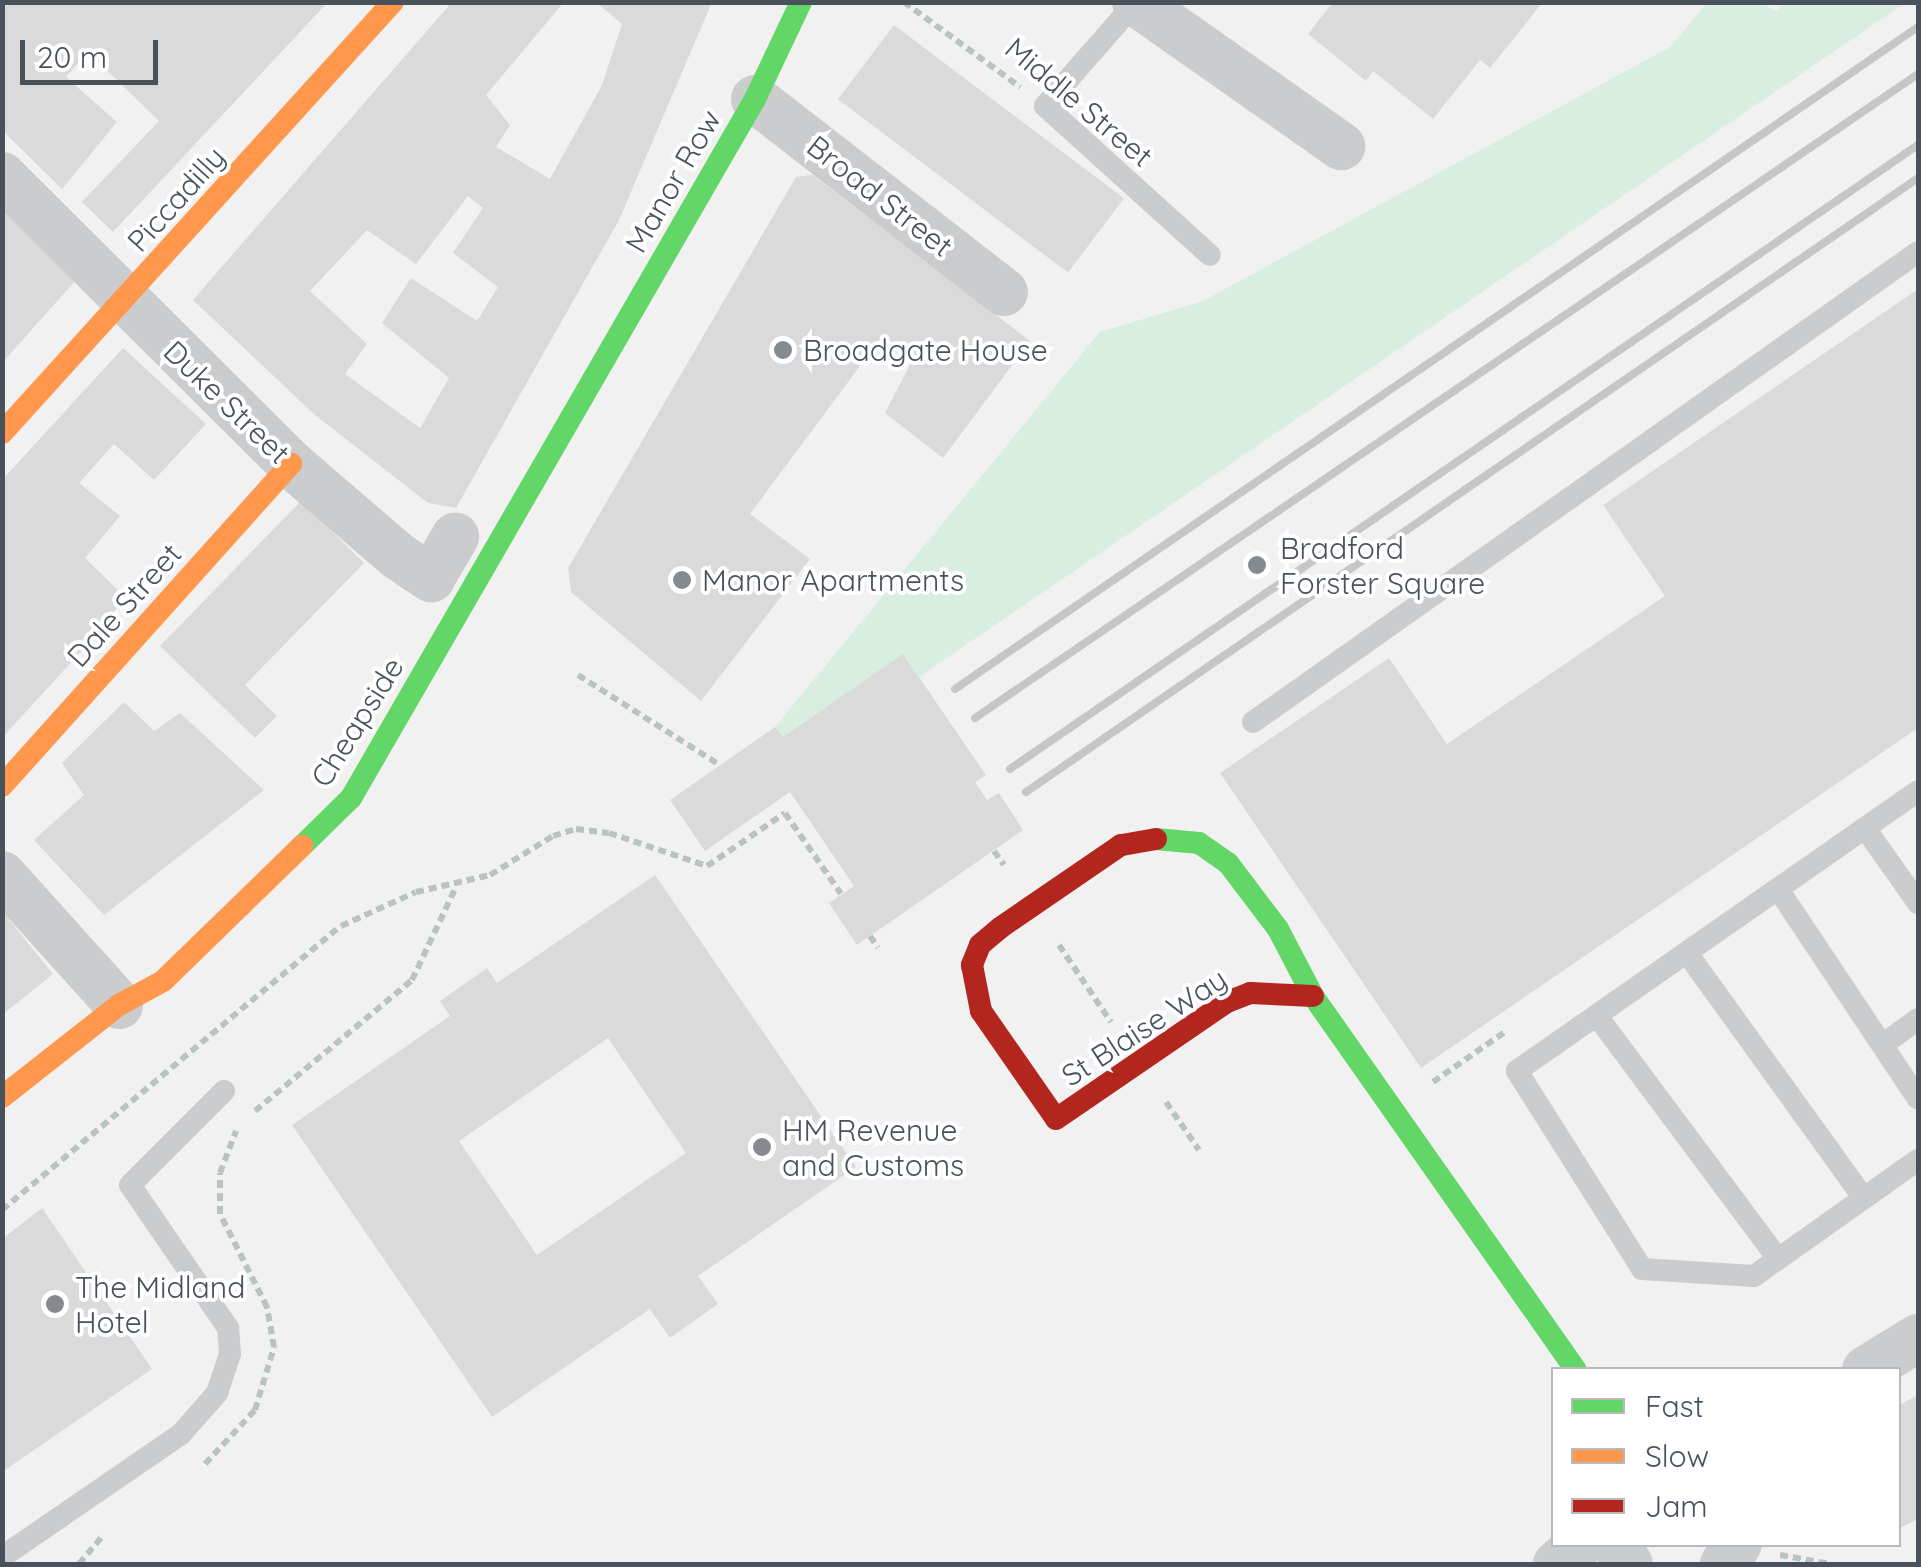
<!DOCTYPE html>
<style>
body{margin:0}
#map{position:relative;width:1921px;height:1567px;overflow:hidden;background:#f1f1f1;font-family:Quicksand,sans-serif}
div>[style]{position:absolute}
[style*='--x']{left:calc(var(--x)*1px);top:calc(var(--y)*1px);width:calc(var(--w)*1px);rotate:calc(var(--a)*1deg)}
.green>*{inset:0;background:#d7eee0}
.building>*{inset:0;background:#dadadb;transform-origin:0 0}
.path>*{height:6px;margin-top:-3px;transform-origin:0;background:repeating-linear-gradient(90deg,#b9c4c1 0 8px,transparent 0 13px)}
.lane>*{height:22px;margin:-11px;padding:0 11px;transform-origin:11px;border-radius:11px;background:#cbccce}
.street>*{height:48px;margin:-24px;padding:0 24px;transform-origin:24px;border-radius:24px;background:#cbccce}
.fast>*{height:22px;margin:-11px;padding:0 11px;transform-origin:11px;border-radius:11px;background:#63d668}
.slow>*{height:22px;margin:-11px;padding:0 11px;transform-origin:11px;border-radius:11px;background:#ff974d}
.jam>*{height:22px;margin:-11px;padding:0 11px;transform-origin:11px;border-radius:11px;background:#b3261e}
.rail>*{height:8px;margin:-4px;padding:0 4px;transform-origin:4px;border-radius:4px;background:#c6c6c8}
.dots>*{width:28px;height:28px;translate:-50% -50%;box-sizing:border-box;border:5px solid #fff;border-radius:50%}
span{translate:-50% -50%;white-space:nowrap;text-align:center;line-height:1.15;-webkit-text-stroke:8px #fff;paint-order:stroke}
.street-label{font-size:30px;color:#49525c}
.poi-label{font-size:30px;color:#49525c}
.left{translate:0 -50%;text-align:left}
.frame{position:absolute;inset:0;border:5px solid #49525c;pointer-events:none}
.legend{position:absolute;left:1551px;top:1367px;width:350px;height:180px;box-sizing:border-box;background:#fff;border:2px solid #b6babe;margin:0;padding:12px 18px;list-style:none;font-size:30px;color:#49525c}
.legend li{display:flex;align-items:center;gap:20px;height:50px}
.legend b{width:50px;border:2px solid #b6babe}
.scale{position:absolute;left:20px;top:40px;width:138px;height:45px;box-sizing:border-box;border:5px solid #49525c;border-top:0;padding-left:12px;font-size:30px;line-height:35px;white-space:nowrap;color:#49525c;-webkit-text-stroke:8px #fff;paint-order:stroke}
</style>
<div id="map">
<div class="green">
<div style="clip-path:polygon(1707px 3px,1761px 3px,1776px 11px,1784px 3px,1905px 3px,919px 677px,904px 655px,783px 737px,775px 727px,1100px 332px,1203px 301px,1670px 47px)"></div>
</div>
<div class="building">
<div style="clip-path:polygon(2px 2px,328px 2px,113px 232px,82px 202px,159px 121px,88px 52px,66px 77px,117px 122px,62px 189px,2px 130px)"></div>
<div style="clip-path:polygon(evenodd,452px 2px,564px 2px,486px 95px,510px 125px,496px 147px,550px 179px,602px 85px,622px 24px,596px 2px,712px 2px,619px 220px,456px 508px,428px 503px,315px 415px,193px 300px,452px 2px,468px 196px,483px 208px,453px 253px,498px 287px,477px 321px,411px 278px,382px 323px,449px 378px,420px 428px,345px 374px,367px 344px,310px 291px,367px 230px,416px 264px,468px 196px)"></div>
<div style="clip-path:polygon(1333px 2px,1543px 2px,1490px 68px,1480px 60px,1433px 119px,1373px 71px,1366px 81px,1308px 34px)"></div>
<div style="left:894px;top:25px;width:288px;height:93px;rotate:37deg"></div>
<div style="clip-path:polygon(813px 175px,1030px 341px,943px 458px,885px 413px,913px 359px,883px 335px,750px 514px,810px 559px,701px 701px,571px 592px,568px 568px,796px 177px)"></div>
<div style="clip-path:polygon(2px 207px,75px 281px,2px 363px)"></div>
<div style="clip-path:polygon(1918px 289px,1918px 728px,1421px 1068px,1220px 773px,1389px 658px,1447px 744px,1665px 596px,1603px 505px)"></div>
<div style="clip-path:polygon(123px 348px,206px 424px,154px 480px,114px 444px,79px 483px,120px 516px,85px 558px,128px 600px,2px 738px,2px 480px)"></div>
<div style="clip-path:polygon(301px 501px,364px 563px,245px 685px,277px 716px,255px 738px,160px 646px)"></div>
<div style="clip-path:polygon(903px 654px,986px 775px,975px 782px,987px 800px,999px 793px,1023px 830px,857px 945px,829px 903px,854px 886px,790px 792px,705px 851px,670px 800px,775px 727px,783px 737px)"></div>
<div style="clip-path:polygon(124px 702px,154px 731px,180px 713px,264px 790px,104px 915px,34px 840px,84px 795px,62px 763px)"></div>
<div style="clip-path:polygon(evenodd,655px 875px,856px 1167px,698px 1276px,718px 1304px,670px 1338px,650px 1309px,492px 1417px,292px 1125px,450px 1016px,440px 1001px,487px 968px,497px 983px,655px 875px,608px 1038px,686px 1153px,537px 1255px,459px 1141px,608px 1038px)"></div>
<div style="clip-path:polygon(2px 911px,53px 974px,2px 1015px)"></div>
<div style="clip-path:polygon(42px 1208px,152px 1369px,2px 1472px,2px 1239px)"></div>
<div style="clip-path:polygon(1918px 1395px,1918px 1519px,1898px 1529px,1898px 1406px)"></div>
</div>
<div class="path">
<div style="--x:904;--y:2;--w:144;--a:36.2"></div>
<div style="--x:578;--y:675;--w:168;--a:32.4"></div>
<div style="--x:994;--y:851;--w:17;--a:54"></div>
<div style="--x:870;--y:936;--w:14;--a:56"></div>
<div style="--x:1059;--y:945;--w:93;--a:56"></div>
<div style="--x:1433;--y:1082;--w:88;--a:-34.8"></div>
<div style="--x:1166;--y:1102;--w:58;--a:55.5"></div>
<div style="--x:255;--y:1111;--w:204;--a:-39.8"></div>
<div style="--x:412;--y:980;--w:103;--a:-64.7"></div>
<div style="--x:2;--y:1210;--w:442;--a:-40"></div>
<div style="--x:341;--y:926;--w:82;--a:-24.4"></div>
<div style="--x:416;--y:892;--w:76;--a:-12.9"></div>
<div style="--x:490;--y:875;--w:74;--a:-31.8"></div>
<div style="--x:553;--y:836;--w:24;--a:-17"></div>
<div style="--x:576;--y:829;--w:33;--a:7"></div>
<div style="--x:609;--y:833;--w:103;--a:18.6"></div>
<div style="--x:707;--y:866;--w:94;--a:-34.2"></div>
<div style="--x:785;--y:813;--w:98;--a:55.3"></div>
<div style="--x:205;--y:1464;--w:74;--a:-47.2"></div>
<div style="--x:255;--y:1410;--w:66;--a:-73.2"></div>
<div style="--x:274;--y:1347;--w:41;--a:-99.9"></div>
<div style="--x:267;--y:1307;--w:104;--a:-116.8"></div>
<div style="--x:220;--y:1214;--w:41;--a:-90"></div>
<div style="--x:220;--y:1173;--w:45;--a:-69.1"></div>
<div style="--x:1780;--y:1555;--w:51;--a:10.2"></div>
<div style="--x:79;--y:1564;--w:39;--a:-50"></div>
</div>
<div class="lane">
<div style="--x:1136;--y:2;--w:138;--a:131.2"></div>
<div style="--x:1045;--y:106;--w:222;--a:42.1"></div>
<div style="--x:1253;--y:722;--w:814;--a:-35.25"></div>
<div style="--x:1918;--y:791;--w:489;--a:145.1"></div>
<div style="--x:1517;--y:1071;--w:234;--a:57.7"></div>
<div style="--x:1642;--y:1269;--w:112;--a:3.6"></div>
<div style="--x:1754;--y:1276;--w:201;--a:-35.3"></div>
<div style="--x:1865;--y:828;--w:92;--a:54.8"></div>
<div style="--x:1778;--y:889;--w:252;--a:56.3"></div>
<div style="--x:1687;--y:953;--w:302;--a:54.2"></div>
<div style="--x:1597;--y:1016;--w:303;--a:53.3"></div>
<div style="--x:1885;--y:1043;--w:41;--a:-36"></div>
<div style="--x:2;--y:1557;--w:217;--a:-34.5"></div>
<div style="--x:181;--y:1434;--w:55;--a:-48.7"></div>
<div style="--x:217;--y:1393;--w:41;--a:-71.6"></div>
<div style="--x:230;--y:1354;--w:26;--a:-94"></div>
<div style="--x:228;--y:1328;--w:173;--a:-124.4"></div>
<div style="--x:130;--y:1185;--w:133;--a:-45"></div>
</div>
<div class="street">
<div style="--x:1136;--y:2;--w:251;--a:35.1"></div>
<div style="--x:755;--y:99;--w:315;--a:37.8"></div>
<div style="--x:2;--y:176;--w:408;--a:44.9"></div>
<div style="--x:291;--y:464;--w:141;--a:40.7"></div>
<div style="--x:398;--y:556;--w:40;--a:34"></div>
<div style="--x:431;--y:578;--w:48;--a:-59.7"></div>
<div style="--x:2;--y:875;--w:175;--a:48"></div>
<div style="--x:1866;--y:1370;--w:61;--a:-31.6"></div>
<div style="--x:1615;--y:1544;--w:24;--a:55"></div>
<div style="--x:1557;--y:1564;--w:30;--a:-41"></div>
<div style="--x:1724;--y:1564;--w:24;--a:-55"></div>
</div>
<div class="fast">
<div style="--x:1156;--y:839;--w:43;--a:5.3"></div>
<div style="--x:1199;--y:843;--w:35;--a:35"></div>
<div style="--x:1228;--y:863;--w:83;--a:52.9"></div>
<div style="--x:1278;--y:929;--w:76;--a:62.4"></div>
<div style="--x:1313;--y:996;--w:457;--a:54.9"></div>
<div style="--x:302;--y:846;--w:69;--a:-44.4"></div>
<div style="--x:351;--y:798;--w:807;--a:-59.97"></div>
<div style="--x:755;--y:99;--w:107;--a:-64.6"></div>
</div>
<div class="slow">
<div style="--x:2;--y:433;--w:582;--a:-47.79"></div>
<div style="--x:2;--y:786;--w:433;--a:-48.1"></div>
<div style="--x:2;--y:1097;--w:149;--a:-38.2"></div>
<div style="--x:119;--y:1005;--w:50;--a:-28.6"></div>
<div style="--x:163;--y:981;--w:194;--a:-44.2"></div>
</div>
<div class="jam">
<div style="--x:1156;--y:839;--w:36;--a:170"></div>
<div style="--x:1121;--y:845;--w:147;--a:145.6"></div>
<div style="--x:1000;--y:928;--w:26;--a:140"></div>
<div style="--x:980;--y:945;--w:22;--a:112"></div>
<div style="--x:972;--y:965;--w:47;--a:78.9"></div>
<div style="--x:981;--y:1011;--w:131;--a:55.2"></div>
<div style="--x:1056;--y:1119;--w:207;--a:-34.4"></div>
<div style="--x:1227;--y:1002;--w:25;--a:-21"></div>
<div style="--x:1250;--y:993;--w:63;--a:2.7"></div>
</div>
<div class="rail">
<div style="--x:955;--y:689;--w:1169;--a:-34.51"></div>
<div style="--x:975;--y:718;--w:1142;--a:-34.33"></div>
<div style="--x:1010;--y:769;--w:1102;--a:-34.5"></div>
<div style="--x:1026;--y:792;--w:1083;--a:-34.54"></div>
</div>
<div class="dots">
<div style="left:783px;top:350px;background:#848a90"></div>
<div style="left:1257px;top:565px;background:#848a90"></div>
<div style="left:682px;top:580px;background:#848a90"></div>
<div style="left:762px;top:1147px;background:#848a90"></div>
<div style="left:55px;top:1304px;background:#848a90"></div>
</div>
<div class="street-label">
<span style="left:1079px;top:102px;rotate:40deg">Middle Street</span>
<span style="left:673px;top:181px;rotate:-60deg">Manor Row</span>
<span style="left:880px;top:196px;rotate:38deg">Broad Street</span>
<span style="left:176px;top:199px;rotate:-48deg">Piccadilly</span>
<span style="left:227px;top:402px;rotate:44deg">Duke Street</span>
<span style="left:124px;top:605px;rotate:-48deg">Dale Street</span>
<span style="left:357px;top:722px;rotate:-58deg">Cheapside</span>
<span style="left:1144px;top:1027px;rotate:-33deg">St Blaise Way</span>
</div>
<div class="poi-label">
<span class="left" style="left:803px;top:350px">Broadgate House</span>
<span class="left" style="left:1280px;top:565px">Bradford<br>Forster Square</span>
<span class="left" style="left:702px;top:580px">Manor Apartments</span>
<span class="left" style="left:782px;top:1147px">HM Revenue<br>and Customs</span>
<span class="left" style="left:75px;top:1304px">The Midland<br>Hotel</span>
</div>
<div class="frame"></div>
<ul class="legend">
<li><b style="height:12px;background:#63d668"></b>Fast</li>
<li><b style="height:12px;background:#ff974d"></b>Slow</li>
<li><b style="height:12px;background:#b3261e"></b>Jam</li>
</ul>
<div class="scale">20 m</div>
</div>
